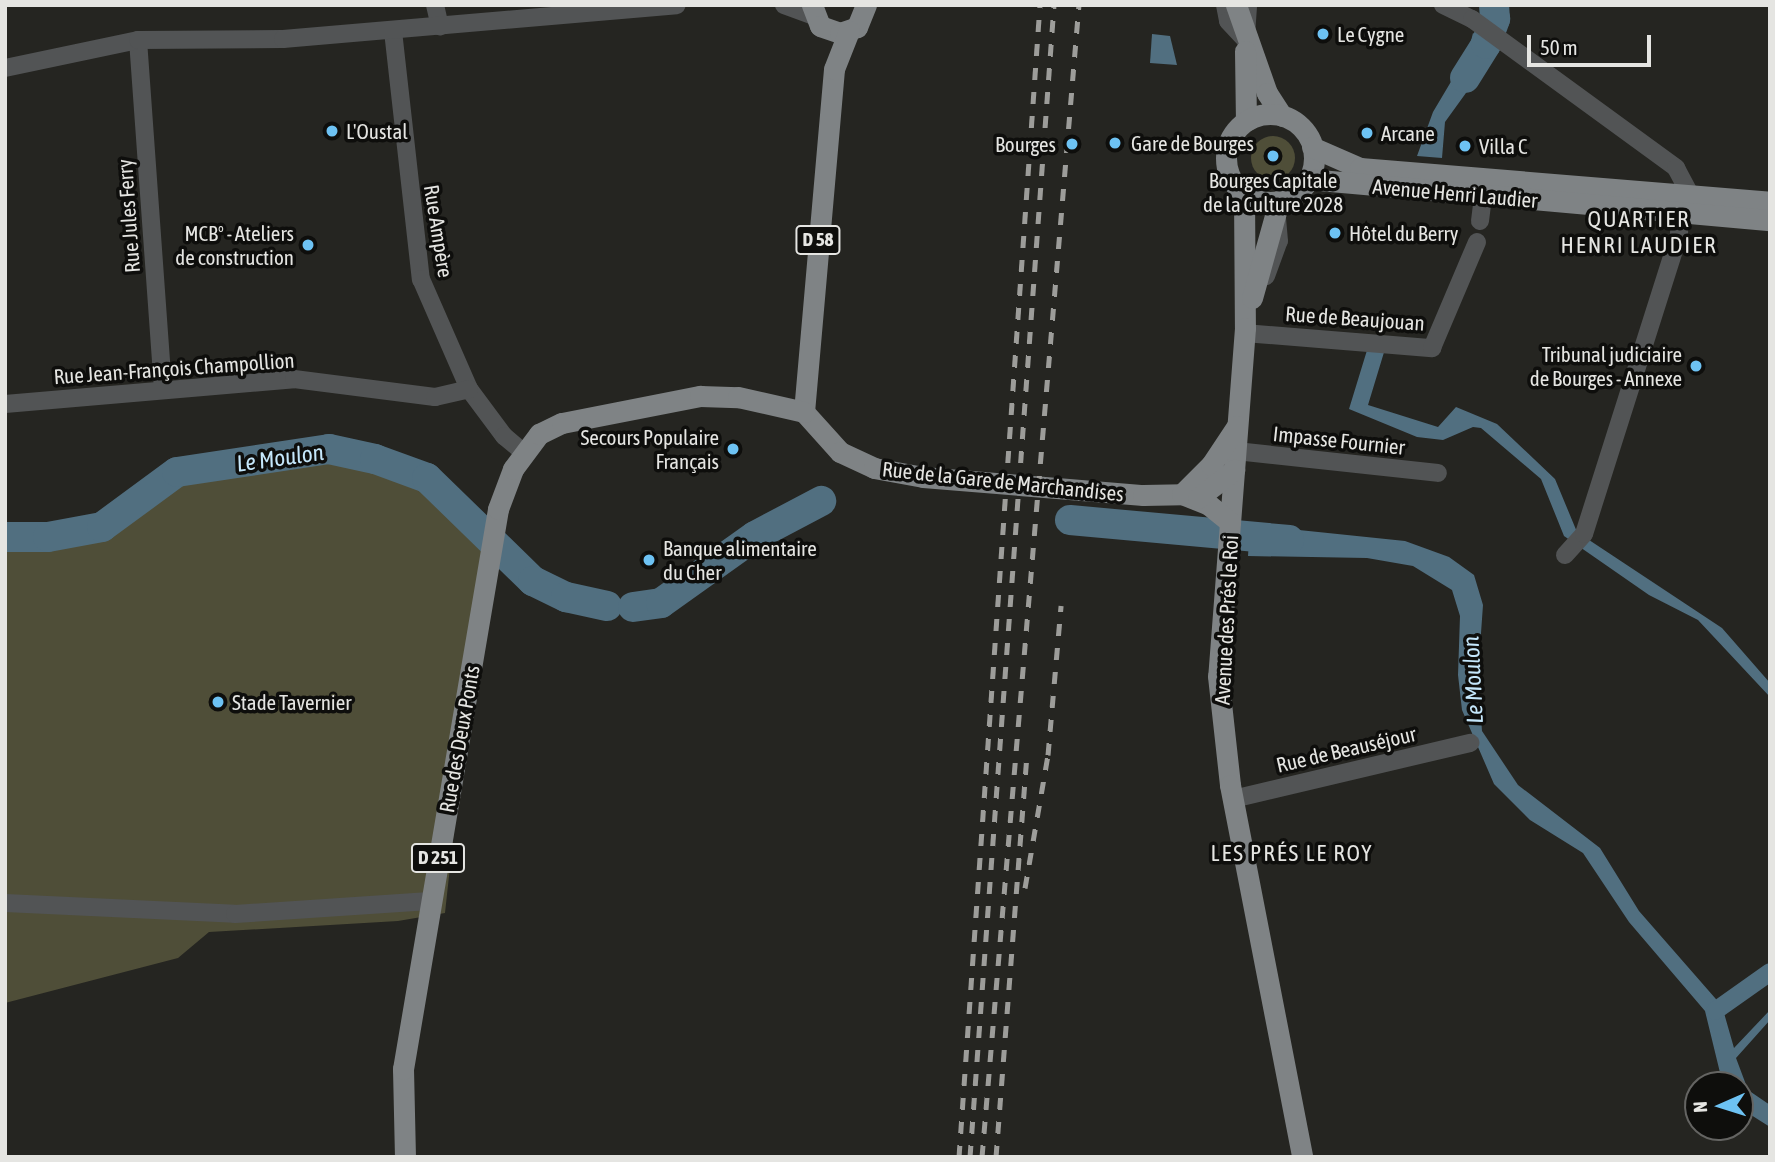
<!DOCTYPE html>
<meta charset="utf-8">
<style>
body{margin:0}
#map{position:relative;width:1775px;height:1162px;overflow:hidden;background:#252521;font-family:"Asap Condensed",sans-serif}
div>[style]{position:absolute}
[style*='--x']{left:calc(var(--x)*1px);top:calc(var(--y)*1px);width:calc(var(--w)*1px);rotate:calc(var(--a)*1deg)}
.green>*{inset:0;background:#4f4e38}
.round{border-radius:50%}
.water>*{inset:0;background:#516f80}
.canal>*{height:18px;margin:-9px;padding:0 9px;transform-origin:9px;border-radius:9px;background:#516f80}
.river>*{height:30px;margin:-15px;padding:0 15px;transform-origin:15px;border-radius:15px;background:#516f80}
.minor>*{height:18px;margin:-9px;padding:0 9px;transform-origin:9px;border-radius:9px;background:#525455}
.major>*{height:21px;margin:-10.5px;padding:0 10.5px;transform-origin:10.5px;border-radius:10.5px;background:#7f8385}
.major>.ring{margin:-10.5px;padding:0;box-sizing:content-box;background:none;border:21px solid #7f8385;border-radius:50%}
.rail>*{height:5px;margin-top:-2.5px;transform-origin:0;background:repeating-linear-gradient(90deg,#9d9d9a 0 12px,transparent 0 24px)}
.dots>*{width:19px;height:19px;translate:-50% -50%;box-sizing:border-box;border:4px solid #0e0e0c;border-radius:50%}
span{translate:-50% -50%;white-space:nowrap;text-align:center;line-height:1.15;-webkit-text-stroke:7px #0e0e0c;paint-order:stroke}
.shield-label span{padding:2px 5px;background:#0e0e0c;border:2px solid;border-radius:5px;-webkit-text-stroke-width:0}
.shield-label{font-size:19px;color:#e5e5e2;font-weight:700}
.poi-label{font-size:21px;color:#e5e5e2}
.left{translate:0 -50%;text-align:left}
.right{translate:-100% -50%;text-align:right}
.street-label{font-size:21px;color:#e5e5e2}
.neighbourhood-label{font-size:23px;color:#e5e5e2;letter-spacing:2px}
.water-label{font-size:23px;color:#c5e7fb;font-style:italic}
.frame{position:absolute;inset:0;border:7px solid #e5e5e2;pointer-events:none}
.north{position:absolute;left:1684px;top:1071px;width:70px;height:70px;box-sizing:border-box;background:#0e0e0c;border:2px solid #646462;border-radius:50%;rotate:267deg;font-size:19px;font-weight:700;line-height:28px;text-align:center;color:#e5e5e2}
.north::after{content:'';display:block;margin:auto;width:24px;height:32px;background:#6dc2f3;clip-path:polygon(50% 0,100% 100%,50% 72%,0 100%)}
.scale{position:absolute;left:1527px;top:35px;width:124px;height:32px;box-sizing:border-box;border:4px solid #e5e5e2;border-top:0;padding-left:9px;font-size:21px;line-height:24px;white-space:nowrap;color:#e5e5e2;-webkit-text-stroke:5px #0e0e0c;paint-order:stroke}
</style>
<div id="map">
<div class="green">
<div class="round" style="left:1251px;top:136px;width:44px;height:44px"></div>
<div style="clip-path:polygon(329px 449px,375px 459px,427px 478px,486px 536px,445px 913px,398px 921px,209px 932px,178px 958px,5px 1003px,5px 550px,60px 548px,130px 509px,177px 472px)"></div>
</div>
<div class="water">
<div style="clip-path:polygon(1473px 33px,1497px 50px,1445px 122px,1442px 158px,1417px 156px,1433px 112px,1468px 53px)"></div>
<div style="clip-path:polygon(1152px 34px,1170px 36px,1177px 65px,1150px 63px)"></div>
<div style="clip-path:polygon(1368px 347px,1385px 349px,1368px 405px,1438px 427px,1456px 407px,1497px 424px,1555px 479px,1577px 532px,1722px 628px,1770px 683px,1770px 697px,1698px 620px,1649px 595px,1564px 536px,1541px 479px,1481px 428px,1473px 427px,1443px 440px,1417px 437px,1349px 409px)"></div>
<div style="clip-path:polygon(1250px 525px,1405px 541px,1449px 557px,1474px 575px,1483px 605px,1478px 675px,1482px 731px,1518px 785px,1600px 848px,1639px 911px,1722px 1006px,1734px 1048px,1770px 1010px,1770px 1020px,1736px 1058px,1748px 1090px,1770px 1105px,1770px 1127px,1740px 1108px,1740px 1085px,1723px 1085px,1705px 1011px,1629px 922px,1583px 853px,1530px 820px,1494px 784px,1462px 710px,1458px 675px,1460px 616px,1452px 590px,1413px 566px,1367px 558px,1248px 556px)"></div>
</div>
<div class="canal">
<div style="--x:1715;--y:1011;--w:67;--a:-35.3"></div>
</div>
<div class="river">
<div style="--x:1465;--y:78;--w:40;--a:-58"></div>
<div style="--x:1486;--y:44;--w:27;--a:-70"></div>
<div style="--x:1495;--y:19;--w:14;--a:-94"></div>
<div style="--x:1070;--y:520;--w:220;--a:5.2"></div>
<div style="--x:5;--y:537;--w:43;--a:0"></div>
<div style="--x:48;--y:537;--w:55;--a:-10.5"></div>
<div style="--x:102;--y:527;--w:93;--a:-36.3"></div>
<div style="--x:177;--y:472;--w:154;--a:-8.6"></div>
<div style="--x:329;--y:449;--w:47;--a:12.3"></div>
<div style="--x:375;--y:459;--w:55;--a:20.1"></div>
<div style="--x:427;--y:478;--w:148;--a:44.2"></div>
<div style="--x:533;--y:581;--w:37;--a:26"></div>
<div style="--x:566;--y:597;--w:42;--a:12.4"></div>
<div style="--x:633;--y:607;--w:28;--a:-8"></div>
<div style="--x:661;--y:603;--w:115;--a:-35.5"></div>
<div style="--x:755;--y:536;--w:75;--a:-27.9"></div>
</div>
<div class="minor">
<div style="--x:435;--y:5;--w:22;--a:77"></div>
<div style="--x:784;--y:5;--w:32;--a:20"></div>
<div style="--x:1225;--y:5;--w:16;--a:79"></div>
<div style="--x:1228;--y:21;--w:25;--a:47"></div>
<div style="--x:1443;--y:5;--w:32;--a:26"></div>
<div style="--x:1472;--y:19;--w:253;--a:36.1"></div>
<div style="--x:1676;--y:168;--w:32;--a:62"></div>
<div style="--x:393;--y:31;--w:250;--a:83.6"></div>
<div style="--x:421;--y:279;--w:120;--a:66.4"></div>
<div style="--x:469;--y:389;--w:59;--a:53.3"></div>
<div style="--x:504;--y:436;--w:23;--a:40"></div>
<div style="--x:1246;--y:35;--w:30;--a:-86"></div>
<div style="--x:138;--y:40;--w:350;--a:85.9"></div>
<div style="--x:5;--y:68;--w:136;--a:-11.9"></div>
<div style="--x:138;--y:40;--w:145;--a:-0.4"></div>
<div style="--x:283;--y:39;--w:395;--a:-4.9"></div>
<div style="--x:1480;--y:221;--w:26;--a:-83"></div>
<div style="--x:1266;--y:276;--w:37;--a:-70"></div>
<div style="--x:1279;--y:241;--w:25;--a:-95"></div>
<div style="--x:1244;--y:333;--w:189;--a:4.6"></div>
<div style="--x:1432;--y:348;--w:115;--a:-67"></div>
<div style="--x:5;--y:404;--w:290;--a:-4.9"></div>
<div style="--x:294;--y:379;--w:142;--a:7.3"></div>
<div style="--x:435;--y:397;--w:35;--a:-13"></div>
<div style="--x:1236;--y:451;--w:203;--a:6.2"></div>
<div style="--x:1565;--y:555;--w:28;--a:-48"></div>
<div style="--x:1584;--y:534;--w:314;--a:-72.4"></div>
<div style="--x:1679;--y:235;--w:23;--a:-88"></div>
<div style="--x:1233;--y:799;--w:244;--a:-13.3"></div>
<div style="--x:5;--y:903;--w:230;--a:2.7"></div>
<div style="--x:235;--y:914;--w:195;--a:-3.8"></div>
</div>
<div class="major">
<div style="--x:812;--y:5;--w:22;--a:69"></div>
<div style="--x:820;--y:26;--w:21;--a:19"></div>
<div style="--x:840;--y:33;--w:18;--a:-19"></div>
<div style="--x:857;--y:27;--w:24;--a:-68"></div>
<div style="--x:1236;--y:5;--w:93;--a:70.6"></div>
<div style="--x:1267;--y:93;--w:27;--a:57"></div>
<div style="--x:1245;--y:51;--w:70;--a:89.2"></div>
<div class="ring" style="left:1226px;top:114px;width:67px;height:67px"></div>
<div style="--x:1312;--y:147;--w:52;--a:23.6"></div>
<div style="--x:1360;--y:168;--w:411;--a:4.7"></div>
<div style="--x:1308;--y:179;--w:464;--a:5.1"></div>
<div style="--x:1244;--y:194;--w:134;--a:89.6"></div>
<div style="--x:1245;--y:328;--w:349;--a:94.4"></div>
<div style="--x:1218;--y:676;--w:110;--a:83.7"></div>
<div style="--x:1230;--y:785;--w:379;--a:79"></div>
<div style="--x:1252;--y:298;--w:101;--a:-74.4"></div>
<div style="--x:804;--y:412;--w:54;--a:48"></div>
<div style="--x:840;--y:452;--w:38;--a:25"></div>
<div style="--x:874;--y:468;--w:50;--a:10.4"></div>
<div style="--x:923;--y:477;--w:221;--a:4.7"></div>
<div style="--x:1143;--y:495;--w:39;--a:-1"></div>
<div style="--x:1182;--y:494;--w:29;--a:22"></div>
<div style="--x:1209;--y:505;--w:27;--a:39"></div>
<div style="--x:804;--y:412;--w:344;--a:-85"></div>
<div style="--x:834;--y:69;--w:41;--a:-68.5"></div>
<div style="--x:1182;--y:494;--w:41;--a:-45"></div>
<div style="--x:1211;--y:465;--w:47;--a:-56.3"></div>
<div style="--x:1198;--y:498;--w:46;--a:-37.9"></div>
<div style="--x:405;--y:1157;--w:88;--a:-91.3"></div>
<div style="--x:403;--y:1069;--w:568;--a:-80.37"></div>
<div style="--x:498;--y:509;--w:43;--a:-69.4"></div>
<div style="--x:513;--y:469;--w:44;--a:-53.4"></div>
<div style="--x:539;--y:434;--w:25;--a:-26"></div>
<div style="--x:562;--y:423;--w:141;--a:-11.1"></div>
<div style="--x:700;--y:396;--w:38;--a:2"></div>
<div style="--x:738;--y:397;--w:68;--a:12.8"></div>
</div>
<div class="rail">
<div style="--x:1025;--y:888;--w:135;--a:-80.2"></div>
<div style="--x:1048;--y:755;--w:150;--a:-85"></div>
<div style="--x:959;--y:1157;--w:1155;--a:-85.98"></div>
<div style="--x:970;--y:1157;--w:1155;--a:-85.83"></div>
<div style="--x:982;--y:1157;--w:1156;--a:-85.19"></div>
<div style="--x:996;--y:1157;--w:403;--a:-85.6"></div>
</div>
<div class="dots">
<div style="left:1323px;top:34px;background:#6dc2f3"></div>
<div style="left:332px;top:131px;background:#6dc2f3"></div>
<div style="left:1367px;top:133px;background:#6dc2f3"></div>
<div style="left:1115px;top:143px;background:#6dc2f3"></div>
<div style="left:1072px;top:144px;background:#6dc2f3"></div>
<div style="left:1465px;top:146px;background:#6dc2f3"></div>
<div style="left:1273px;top:156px;background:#6dc2f3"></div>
<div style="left:1335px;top:233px;background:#6dc2f3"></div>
<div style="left:308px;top:245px;background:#6dc2f3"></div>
<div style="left:1696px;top:366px;background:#6dc2f3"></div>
<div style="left:733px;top:449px;background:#6dc2f3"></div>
<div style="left:649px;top:560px;background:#6dc2f3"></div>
<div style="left:218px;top:702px;background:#6dc2f3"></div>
</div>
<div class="shield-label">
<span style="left:818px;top:240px">D 58</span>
<span style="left:438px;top:858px">D 251</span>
</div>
<div class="poi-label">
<span class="left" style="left:1337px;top:34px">Le Cygne</span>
<span class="left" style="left:346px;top:131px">L'Oustal</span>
<span class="left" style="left:1381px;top:133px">Arcane</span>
<span class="left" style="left:1131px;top:143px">Gare de Bourges</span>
<span class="right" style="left:1056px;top:144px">Bourges</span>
<span class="left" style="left:1479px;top:146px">Villa C</span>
<span style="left:1273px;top:192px">Bourges Capitale<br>de la Culture 2028</span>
<span class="right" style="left:294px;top:245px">MCB° - Ateliers<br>de construction</span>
<span class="left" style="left:1349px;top:233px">Hôtel du Berry</span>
<span class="right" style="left:1682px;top:366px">Tribunal judiciaire<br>de Bourges - Annexe</span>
<span class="right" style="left:719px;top:449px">Secours Populaire<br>Français</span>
<span class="left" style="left:663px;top:560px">Banque alimentaire<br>du Cher</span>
<span class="left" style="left:232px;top:702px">Stade Tavernier</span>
</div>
<div class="street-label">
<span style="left:1455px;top:193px;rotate:5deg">Avenue Henri Laudier</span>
<span style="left:128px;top:216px;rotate:-94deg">Rue Jules Ferry</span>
<span style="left:439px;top:231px;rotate:81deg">Rue Ampère</span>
<span style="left:1355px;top:318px;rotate:4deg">Rue de Beaujouan</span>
<span style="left:174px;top:368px;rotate:-4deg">Rue Jean-François Champollion</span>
<span style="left:1339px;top:440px;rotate:6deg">Impasse Fournier</span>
<span style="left:1003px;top:481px;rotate:6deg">Rue de la Gare de Marchandises</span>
<span style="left:1226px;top:620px;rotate:-87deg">Avenue des Prés le Roi</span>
<span style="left:459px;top:739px;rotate:-80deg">Rue des Deux Ponts</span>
<span style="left:1346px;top:749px;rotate:-13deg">Rue de Beauséjour</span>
</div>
<div class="neighbourhood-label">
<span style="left:1639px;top:232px">QUARTIER<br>HENRI LAUDIER</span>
<span style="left:1292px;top:853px">LES PRÉS LE ROY</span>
</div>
<div class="water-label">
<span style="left:280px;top:458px;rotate:-8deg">Le Moulon</span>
<span style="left:1473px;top:680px;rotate:-93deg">Le Moulon</span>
</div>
<div class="frame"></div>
<div class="north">N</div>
<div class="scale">50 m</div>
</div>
